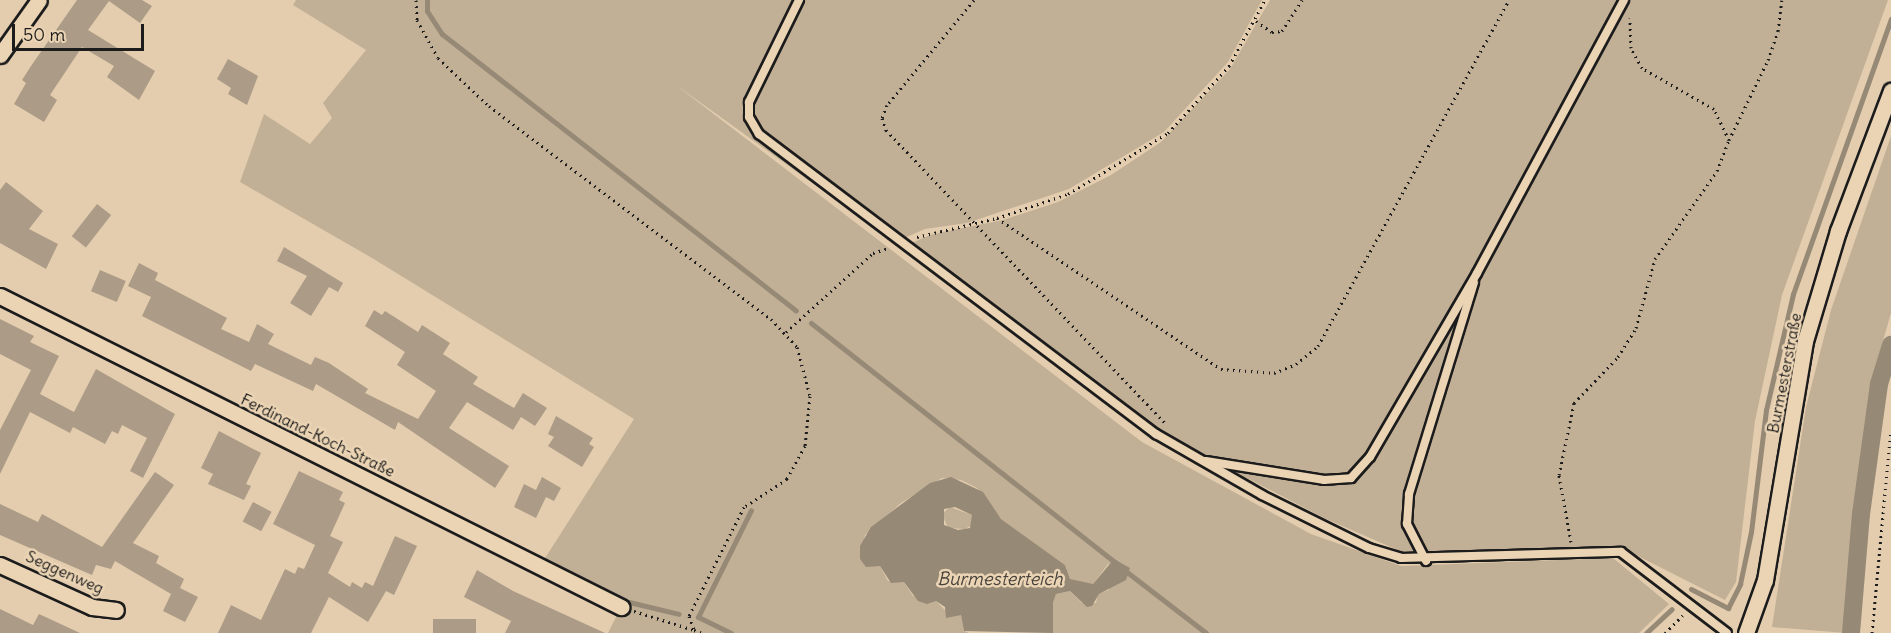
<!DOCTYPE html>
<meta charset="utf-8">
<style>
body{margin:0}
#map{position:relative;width:1891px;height:633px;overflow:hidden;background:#e3cdae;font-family:Delius,sans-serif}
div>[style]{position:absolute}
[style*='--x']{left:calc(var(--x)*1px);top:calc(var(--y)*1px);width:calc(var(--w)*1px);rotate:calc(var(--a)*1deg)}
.green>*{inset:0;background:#c2b096}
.water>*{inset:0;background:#968976}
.stream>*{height:5px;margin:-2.5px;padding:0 2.5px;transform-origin:2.5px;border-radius:2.5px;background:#968976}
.canal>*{height:18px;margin:-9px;padding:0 9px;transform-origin:9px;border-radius:9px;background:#968976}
.building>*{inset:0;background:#ac9b86;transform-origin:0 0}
.path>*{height:3px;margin-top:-1.5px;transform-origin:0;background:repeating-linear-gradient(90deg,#1c1c1c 0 1.5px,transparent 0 6px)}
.roads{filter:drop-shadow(2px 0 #1c1c1c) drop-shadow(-2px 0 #1c1c1c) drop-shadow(0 2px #1c1c1c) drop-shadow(0 -2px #1c1c1c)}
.lane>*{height:8px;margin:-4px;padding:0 4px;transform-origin:4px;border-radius:4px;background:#ebd4b4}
.street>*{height:15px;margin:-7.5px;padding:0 7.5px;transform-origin:7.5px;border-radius:7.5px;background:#ebd4b4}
span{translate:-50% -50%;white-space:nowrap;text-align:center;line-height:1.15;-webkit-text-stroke:5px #ebd4b4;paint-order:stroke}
.street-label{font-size:16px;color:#1c1c1c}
.water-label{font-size:18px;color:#47423c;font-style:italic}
.scale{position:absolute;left:12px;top:24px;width:132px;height:27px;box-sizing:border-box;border:3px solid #1c1c1c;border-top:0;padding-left:8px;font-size:18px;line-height:21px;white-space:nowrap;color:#1c1c1c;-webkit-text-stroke:4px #ebd4b4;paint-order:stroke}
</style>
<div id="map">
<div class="green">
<div style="clip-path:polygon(296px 0,1262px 0,1228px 62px,1164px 132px,1069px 189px,967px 223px,925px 229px,902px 239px,909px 244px,933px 234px,1003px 220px,1058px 202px,1111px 175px,1161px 142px,1230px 69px,1270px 0,1888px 0,1782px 295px,1755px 421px,1736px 582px,1725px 600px,1618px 546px,1402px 552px,1324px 518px,1157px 431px,676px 85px,1142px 442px,1311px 534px,1401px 566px,1613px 558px,1669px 604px,1639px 633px,1053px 633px,1053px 603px,1056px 594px,1070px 591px,1082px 603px,1096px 603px,1098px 594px,1109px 590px,1109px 563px,1093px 584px,1077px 583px,1070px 579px,1065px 565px,1001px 519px,977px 488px,961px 480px,942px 478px,901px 503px,865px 535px,860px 559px,869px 566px,880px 566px,888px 581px,904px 582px,913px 596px,936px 601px,946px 611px,961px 615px,964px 631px,969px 633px,608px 633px,621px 607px,540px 566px,634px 419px,372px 258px,240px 182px,264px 114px,310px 144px,332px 118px,323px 103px,366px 50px,293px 5px)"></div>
<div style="clip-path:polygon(1891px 136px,1891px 313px,1875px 369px,1856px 498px,1846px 633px,1772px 627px,1806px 407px,1831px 310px)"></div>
<div style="clip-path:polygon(950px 507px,972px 515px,972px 525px,965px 529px,948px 528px,942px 514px)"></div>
</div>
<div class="water">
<div style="clip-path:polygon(evenodd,951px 477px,983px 492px,1001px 519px,1065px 565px,1070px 579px,1093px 584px,1114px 559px,1130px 568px,1126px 580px,1099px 594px,1092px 606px,1087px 607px,1070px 591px,1056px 594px,1053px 603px,1053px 633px,964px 631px,961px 615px,946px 618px,945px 607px,936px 601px,927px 604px,918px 601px,904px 582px,891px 583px,880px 566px,866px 567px,860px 559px,860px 546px,871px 527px,930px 483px,951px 477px,955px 507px,972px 515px,970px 528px,958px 530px,944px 525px,944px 509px,955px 507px)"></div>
</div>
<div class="stream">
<div style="--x:427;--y:0;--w:11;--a:90"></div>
<div style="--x:427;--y:11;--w:27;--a:57"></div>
<div style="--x:442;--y:34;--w:449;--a:38"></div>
<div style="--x:811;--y:323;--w:388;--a:38.2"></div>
<div style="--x:1123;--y:569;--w:105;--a:37.6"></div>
<div style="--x:1691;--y:589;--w:42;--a:27.2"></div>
<div style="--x:1728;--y:608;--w:27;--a:-63"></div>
<div style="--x:1740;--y:584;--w:53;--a:-78.1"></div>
<div style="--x:1751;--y:532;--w:123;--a:-83"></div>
<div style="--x:1766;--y:410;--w:119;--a:-76.9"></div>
<div style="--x:1793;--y:294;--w:292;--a:-70.4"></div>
<div style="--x:629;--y:602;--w:51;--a:13.5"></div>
<div style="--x:731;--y:633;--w:37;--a:-154"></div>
<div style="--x:698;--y:617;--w:119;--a:-63.6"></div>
<div style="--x:1646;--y:633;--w:35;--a:-43"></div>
</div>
<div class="canal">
<div style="--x:1851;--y:633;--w:119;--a:-85.2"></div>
<div style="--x:1861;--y:514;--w:131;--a:-82.1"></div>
<div style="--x:1879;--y:384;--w:41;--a:-72.9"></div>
</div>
<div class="building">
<div style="clip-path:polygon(77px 0,142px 0,152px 6px,140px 23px,109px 1px,88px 30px,155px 71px,139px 100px,107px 77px,114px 66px,82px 47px,50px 95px,57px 100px,44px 122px,14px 104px,26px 83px,22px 80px,31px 66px)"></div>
<div style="clip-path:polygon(228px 59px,258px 76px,247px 105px,228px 94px,231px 88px,217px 79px)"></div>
<div style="clip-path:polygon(6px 182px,43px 211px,29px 229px,58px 244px,46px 269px,0 243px,0 190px)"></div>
<div style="left:97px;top:204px;width:18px;height:41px;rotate:38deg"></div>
<div style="clip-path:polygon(284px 247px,343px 283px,338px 292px,329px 287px,311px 316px,290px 303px,307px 276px,277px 261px)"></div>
<div style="clip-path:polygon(139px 263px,158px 273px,155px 280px,227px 318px,221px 329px,249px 342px,257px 324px,274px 334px,268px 344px,311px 365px,315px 357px,329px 363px,368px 389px,365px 393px,418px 419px,436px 391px,397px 365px,405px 352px,365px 326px,374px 310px,382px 315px,385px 311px,418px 332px,422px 325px,450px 343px,443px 354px,478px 377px,473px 384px,514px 408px,523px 393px,547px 408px,535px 426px,521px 417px,513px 430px,467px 402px,449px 428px,509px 466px,495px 488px,398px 422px,395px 430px,316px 384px,313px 391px,255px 364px,251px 371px,142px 316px,151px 297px,128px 286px)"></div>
<div style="left:100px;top:270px;width:28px;height:23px;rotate:23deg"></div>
<div style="clip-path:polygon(0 319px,34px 336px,30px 342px,59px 356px,40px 394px,74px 412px,96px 369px,175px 414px,143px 478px,130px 471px,147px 438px,122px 425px,118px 434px,112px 431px,105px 444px,73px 427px,70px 433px,30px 412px,0 474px,0 430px,31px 370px,0 354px)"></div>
<div style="clip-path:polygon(556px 416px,593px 438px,589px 444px,594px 447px,582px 467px,548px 446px,554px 437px,548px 434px)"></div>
<div style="clip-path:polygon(219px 431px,261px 453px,246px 484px,251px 486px,244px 500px,208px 484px,213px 474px,201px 468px)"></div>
<div style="clip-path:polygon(299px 471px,343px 492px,339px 500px,345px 503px,330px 536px,343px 542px,328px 573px,350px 587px,352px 582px,362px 588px,365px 582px,373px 586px,395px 536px,417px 546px,394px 595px,386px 591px,368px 622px,329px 597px,311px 633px,218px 633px,231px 605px,261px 620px,285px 569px,295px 574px,298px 567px,304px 569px,315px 545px,273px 524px)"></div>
<div style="clip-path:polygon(155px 472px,174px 485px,133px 543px,159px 556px,156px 563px,184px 579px,180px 588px,198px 597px,185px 622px,163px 611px,171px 594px,115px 561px,111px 569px,96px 565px,92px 575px,0 535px,0 504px,38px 522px,42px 514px,102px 547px)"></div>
<div style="clip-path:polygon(542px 477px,561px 488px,554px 501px,546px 497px,536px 518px,514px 507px,524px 484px,536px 490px)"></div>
<div style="left:253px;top:502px;width:21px;height:22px;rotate:28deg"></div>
<div style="clip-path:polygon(477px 570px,513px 591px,605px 633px,505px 633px,511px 621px,464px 597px)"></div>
<div style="clip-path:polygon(0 609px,33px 625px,39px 614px,80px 633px,0 633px)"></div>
<div style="left:433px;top:619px;width:43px;height:14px"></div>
</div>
<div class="path">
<div style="--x:416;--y:0;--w:20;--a:87"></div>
<div style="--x:417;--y:20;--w:43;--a:61.1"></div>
<div style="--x:438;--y:58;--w:70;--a:43.3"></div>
<div style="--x:489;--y:106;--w:353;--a:37.1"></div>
<div style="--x:771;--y:319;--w:38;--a:47"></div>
<div style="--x:797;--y:347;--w:51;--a:75.1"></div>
<div style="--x:810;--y:396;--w:50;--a:95.7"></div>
<div style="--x:805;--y:446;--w:38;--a:119"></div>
<div style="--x:787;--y:479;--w:51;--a:146.9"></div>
<div style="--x:744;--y:507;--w:122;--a:116.8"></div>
<div style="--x:689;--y:616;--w:15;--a:70"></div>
<div style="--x:694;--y:630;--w:9;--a:21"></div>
<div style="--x:974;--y:0;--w:136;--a:129.6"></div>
<div style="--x:887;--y:105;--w:14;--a:111"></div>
<div style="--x:882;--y:118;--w:13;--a:72"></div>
<div style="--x:886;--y:130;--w:405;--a:46.4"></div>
<div style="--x:1256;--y:21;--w:19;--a:35"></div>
<div style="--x:1272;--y:32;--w:10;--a:-6"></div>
<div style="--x:1282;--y:31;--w:37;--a:-57"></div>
<div style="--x:1729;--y:140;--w:89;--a:-64"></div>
<div style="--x:1768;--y:60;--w:31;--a:-71"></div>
<div style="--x:1778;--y:31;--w:31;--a:-83"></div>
<div style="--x:997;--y:218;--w:270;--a:34"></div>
<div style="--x:1221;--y:369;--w:53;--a:4.3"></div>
<div style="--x:1274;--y:373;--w:24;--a:-22"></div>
<div style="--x:1296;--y:364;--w:28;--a:-39"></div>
<div style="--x:1318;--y:346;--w:395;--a:-61.1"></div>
<div style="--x:917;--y:237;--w:82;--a:-13.4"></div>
<div style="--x:997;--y:218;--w:75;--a:-18.7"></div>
<div style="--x:1068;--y:194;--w:117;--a:-31.4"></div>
<div style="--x:1168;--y:133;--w:91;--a:-47.7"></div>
<div style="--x:1229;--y:66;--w:75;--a:-61.4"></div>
<div style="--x:786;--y:332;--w:118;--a:-42.2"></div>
<div style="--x:873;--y:253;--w:16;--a:-18"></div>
<div style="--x:1571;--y:542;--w:68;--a:-100.2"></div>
<div style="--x:1559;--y:475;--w:74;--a:-78.2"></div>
<div style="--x:1574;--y:403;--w:64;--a:-46.3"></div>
<div style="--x:1618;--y:357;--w:34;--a:-58"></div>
<div style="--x:1636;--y:328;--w:72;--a:-74.6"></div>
<div style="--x:1655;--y:259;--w:108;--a:-54.8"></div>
<div style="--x:1717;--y:171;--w:33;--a:-69"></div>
<div style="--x:1729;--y:140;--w:34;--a:-116"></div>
<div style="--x:1714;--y:109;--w:83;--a:-150.3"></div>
<div style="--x:1642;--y:68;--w:23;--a:-119"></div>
<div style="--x:1631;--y:48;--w:30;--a:-92"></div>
<div style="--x:634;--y:611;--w:63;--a:17.6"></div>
<div style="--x:1665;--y:633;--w:25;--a:-45"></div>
<div style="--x:1872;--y:633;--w:204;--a:-84.7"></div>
</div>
<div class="roads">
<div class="lane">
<div style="--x:799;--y:0;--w:114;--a:116.1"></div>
<div style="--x:749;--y:102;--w:15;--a:90"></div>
<div style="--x:749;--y:117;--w:20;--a:60"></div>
<div style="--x:759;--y:134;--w:498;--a:37.1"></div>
<div style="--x:1156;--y:434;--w:122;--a:29.9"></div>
<div style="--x:1262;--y:495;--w:119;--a:26.4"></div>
<div style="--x:1369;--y:548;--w:34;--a:17"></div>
<div style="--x:1401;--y:558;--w:220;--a:-1.6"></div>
<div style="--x:1621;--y:552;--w:133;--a:37.4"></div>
<div style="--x:1206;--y:461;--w:120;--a:9.1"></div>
<div style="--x:1324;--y:480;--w:27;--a:-4"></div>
<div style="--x:1351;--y:478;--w:28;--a:-48"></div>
<div style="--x:1370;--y:457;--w:213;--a:-59.8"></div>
<div style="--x:1477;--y:273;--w:310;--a:-61.7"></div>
<div style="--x:1426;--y:561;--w:42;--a:-117.2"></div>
<div style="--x:1407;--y:524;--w:30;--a:-86"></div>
<div style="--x:1409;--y:494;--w:221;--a:-72.9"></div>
</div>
<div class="street">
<div style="--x:0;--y:55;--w:67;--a:-54.7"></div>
<div style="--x:0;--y:296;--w:695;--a:26.6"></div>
<div style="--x:0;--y:565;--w:101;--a:24.5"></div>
<div style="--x:92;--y:607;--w:24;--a:7"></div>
<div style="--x:1746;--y:633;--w:56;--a:-70.3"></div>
<div style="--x:1765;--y:580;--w:242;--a:-80.5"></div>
<div style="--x:1805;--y:341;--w:115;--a:-73.3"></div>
<div style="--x:1838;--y:231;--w:150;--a:-69.3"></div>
</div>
</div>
<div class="street-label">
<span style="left:1784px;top:373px;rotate:-79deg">Burmesterstraße</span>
<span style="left:318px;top:435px;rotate:26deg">Ferdinand-Koch-Straße</span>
<span style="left:65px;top:572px;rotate:24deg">Seggenweg</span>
</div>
<div class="water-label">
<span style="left:1000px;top:579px">Burmesterteich</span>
</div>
<div class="scale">50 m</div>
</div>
